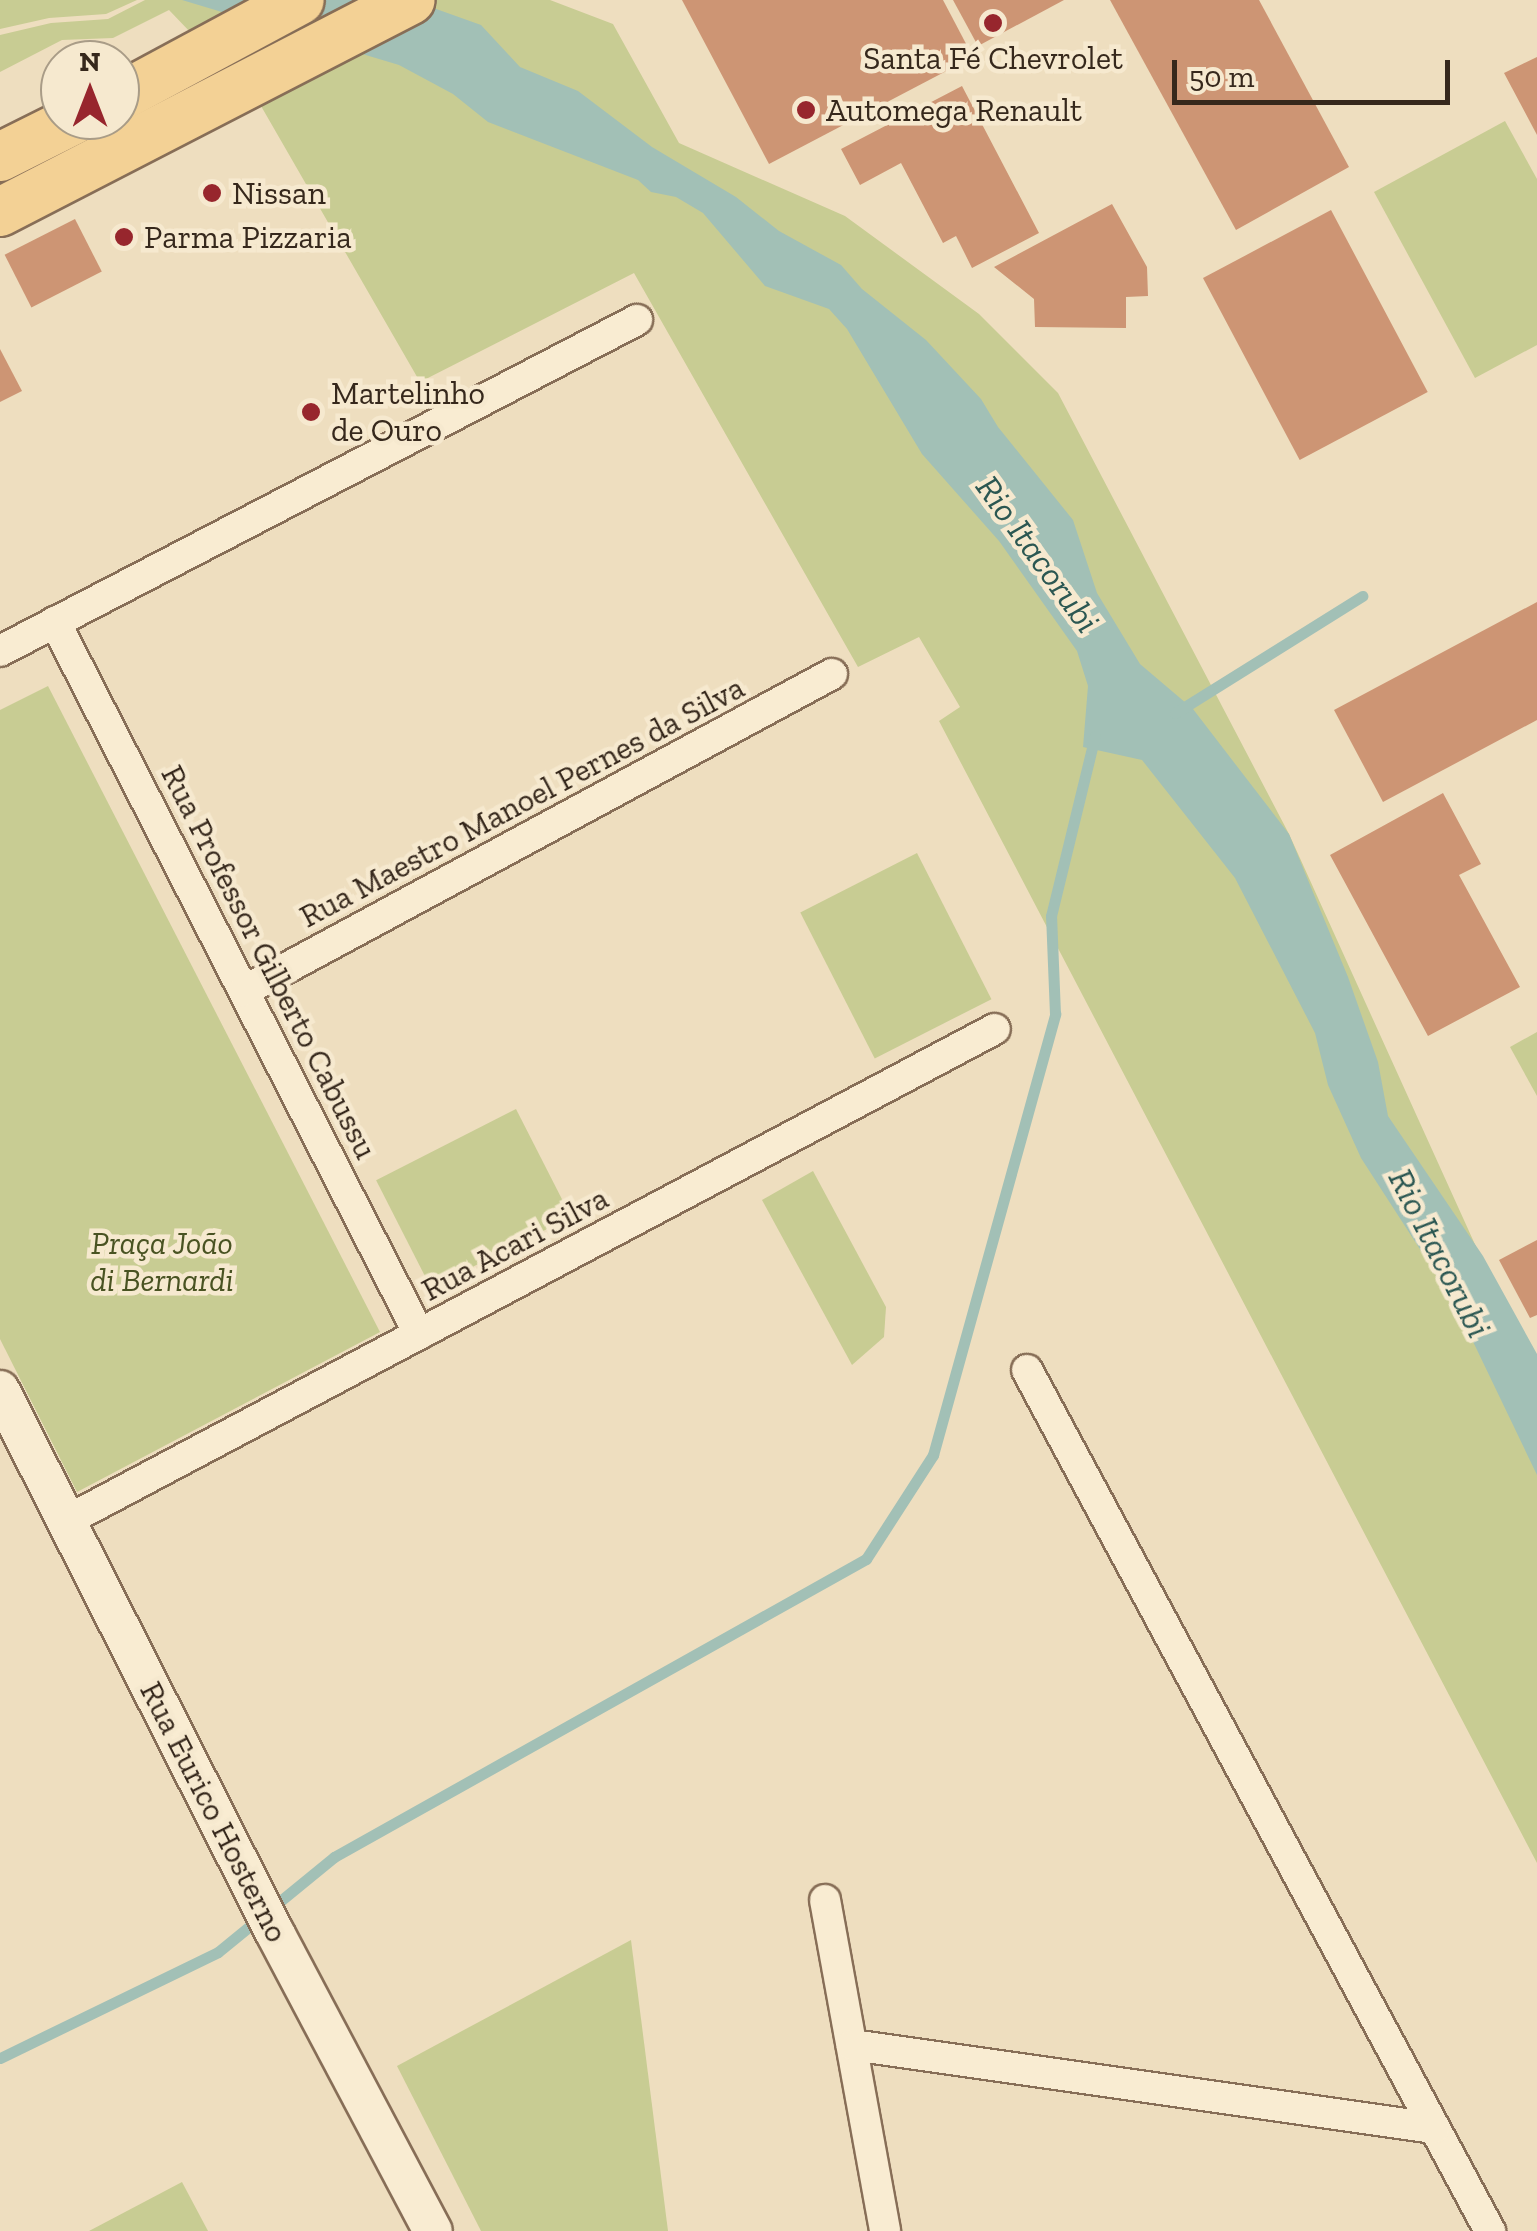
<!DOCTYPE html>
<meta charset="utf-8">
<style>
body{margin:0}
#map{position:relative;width:1537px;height:2231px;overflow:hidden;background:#eedebf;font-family:"Zilla Slab",serif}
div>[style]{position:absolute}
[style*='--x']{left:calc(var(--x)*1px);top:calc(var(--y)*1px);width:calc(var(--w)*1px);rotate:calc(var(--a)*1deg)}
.green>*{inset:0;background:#c8cc93;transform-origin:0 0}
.water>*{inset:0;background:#a2c0b6}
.stream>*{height:11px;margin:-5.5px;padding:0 5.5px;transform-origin:5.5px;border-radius:5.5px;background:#a2c0b6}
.building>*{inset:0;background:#cd9574;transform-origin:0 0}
.roads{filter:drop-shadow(2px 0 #876e57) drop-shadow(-2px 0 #876e57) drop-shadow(0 2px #876e57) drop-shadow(0 -2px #876e57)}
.minor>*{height:30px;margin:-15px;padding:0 15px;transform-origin:15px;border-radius:15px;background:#f9ecd2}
.tertiary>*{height:38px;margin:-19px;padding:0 19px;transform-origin:19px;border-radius:19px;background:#f9ecd2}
.primary>*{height:48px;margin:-24px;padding:0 24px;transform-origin:24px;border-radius:24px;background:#f3d195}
.dots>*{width:28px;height:28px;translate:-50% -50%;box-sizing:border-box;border:5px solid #f6e9cf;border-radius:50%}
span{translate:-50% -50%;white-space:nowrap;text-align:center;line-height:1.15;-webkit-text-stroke:9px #f6e9cf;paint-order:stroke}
.poi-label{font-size:32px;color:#36281c}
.left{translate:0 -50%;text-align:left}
.street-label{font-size:32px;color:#36281c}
.park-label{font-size:32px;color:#495322;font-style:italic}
.water-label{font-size:35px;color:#2b5752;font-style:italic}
.north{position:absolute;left:40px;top:40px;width:100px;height:100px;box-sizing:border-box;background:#f6e9cf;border:2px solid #a99c87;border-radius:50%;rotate:0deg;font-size:28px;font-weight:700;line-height:40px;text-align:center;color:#36281c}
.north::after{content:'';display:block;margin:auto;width:35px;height:45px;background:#97262d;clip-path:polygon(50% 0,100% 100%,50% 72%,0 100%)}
.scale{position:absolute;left:1172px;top:60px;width:278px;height:45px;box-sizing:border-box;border:5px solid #36281c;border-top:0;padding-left:12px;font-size:30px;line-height:35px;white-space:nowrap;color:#36281c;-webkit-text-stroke:8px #f6e9cf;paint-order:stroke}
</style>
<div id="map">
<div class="green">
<div style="clip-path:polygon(0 0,137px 0,106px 14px,49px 18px,0 29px)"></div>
<div style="clip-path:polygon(145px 0,550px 0,613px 24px,679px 143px,845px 216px,979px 314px,1058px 393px,1289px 834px,1507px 1315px,1537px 1369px,1537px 1863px,939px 721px,960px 707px,919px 637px,858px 667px,634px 273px,420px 382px,261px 106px,169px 10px,113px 38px,62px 40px,0 72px,0 35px,51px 23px,108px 19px)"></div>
<div style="clip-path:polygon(1505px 121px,1537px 179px,1537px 345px,1475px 378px,1374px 192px)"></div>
<div style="clip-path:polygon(48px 686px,380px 1332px,77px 1492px,0 1339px,0 710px)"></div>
<div style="left:917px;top:853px;width:164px;height:131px;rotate:63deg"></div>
<div style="clip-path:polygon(1537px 1032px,1537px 1096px,1510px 1047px)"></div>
<div style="left:516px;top:1109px;width:121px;height:157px;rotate:63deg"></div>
<div style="clip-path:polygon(813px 1171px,886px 1307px,884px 1337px,852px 1365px,762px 1200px)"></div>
<div style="clip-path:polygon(631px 1940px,668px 2231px,481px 2231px,397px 2066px)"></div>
<div style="clip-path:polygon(182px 2182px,208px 2231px,89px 2231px)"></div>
</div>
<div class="water">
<div style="clip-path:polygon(182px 0,411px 0,481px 25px,520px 67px,578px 91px,652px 147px,736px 197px,779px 231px,841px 265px,862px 289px,926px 340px,981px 399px,998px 427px,1073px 520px,1097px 593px,1140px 664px,1193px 709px,1289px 834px,1348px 977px,1378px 1062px,1388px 1116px,1483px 1256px,1537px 1354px,1537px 1475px,1454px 1302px,1361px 1158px,1328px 1085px,1315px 1033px,1235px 878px,1142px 760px,1083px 747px,1088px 686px,1077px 651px,999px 541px,922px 454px,847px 329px,829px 309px,765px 286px,703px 213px,676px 197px,651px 192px,638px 180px,488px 122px,453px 94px,399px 65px)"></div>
</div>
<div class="stream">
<div style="--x:1175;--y:713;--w:221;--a:-32"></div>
<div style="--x:0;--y:2058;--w:242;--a:-25.9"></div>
<div style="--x:218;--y:1952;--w:150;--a:-39.3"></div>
<div style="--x:334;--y:1857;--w:610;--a:-29.26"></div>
<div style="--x:866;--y:1559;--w:124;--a:-57.2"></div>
<div style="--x:933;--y:1455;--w:458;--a:-74.5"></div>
<div style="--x:1055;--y:1014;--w:98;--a:-92.3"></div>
<div style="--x:1051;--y:916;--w:185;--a:-76.3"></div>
</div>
<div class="building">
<div style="clip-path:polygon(682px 0,943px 0,973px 57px,769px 164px)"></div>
<div style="clip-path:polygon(953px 0,1064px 0,978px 46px)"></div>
<div style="clip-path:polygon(1110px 0,1259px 0,1349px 167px,1236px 230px)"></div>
<div style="clip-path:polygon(1537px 57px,1537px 135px,1504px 73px)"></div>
<div style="clip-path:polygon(962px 86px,1039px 233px,972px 268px,956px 236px,943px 243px,901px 163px,860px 185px,841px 149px)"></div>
<div style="clip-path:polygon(1112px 204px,1147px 267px,1148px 296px,1126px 297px,1126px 328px,1035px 327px,1034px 299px,994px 267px)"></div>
<div style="left:1331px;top:210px;width:206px;height:145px;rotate:62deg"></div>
<div style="left:75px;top:219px;width:59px;height:79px;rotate:63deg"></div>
<div style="clip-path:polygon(0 349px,22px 391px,0 402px)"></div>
<div style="clip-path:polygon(1537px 602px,1537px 720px,1383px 802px,1334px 710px)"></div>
<div style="clip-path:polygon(1443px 793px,1481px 864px,1459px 875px,1520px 987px,1428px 1036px,1330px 855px)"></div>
<div style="clip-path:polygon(1537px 1240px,1537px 1315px,1530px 1318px,1499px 1260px)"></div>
</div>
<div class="roads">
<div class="minor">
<div style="--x:55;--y:622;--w:800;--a:62.92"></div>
<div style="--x:0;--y:651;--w:718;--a:-27.46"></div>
<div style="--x:244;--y:991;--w:668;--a:-28.33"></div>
<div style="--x:1027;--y:1370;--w:978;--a:61.73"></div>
<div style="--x:66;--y:1521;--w:1051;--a:-27.91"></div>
<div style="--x:825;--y:1900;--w:336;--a:79.7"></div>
<div style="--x:852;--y:2045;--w:588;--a:8.12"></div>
</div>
<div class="tertiary">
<div style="--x:0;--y:1390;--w:609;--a:63.14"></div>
<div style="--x:275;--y:1933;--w:337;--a:62.1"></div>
</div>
<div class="primary">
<div style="--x:120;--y:97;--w:204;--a:-28.3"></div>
<div style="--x:0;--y:157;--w:83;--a:-26.6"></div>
<div style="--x:0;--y:212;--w:462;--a:-27.3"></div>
</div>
</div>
<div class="dots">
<div style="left:993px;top:23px;background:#97262d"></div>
<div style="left:806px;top:110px;background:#97262d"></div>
<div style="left:212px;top:193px;background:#97262d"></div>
<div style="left:124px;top:237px;background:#97262d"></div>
<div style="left:311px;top:412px;background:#97262d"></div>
</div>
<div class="poi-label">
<span style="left:993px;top:58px">Santa Fé Chevrolet</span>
<span class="left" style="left:826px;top:110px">Automega Renault</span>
<span class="left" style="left:232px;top:193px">Nissan</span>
<span class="left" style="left:144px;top:237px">Parma Pizzaria</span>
<span class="left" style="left:331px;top:412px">Martelinho<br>de Ouro</span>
</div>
<div class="street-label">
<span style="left:522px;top:802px;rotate:-28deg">Rua Maestro Manoel Pernes da Silva</span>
<span style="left:269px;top:962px;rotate:63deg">Rua Professor Gilberto Cabussu</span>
<span style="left:515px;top:1244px;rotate:-28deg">Rua Acari Silva</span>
<span style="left:214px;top:1812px;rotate:63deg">Rua Eurico Hosterno</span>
</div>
<div class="park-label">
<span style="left:162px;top:1262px">Praça João<br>di Bernardi</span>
</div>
<div class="water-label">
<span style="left:1038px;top:554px;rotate:54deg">Rio Itacorubi</span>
<span style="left:1440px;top:1253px;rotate:63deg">Rio Itacorubi</span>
</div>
<div class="north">N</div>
<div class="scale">50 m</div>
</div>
